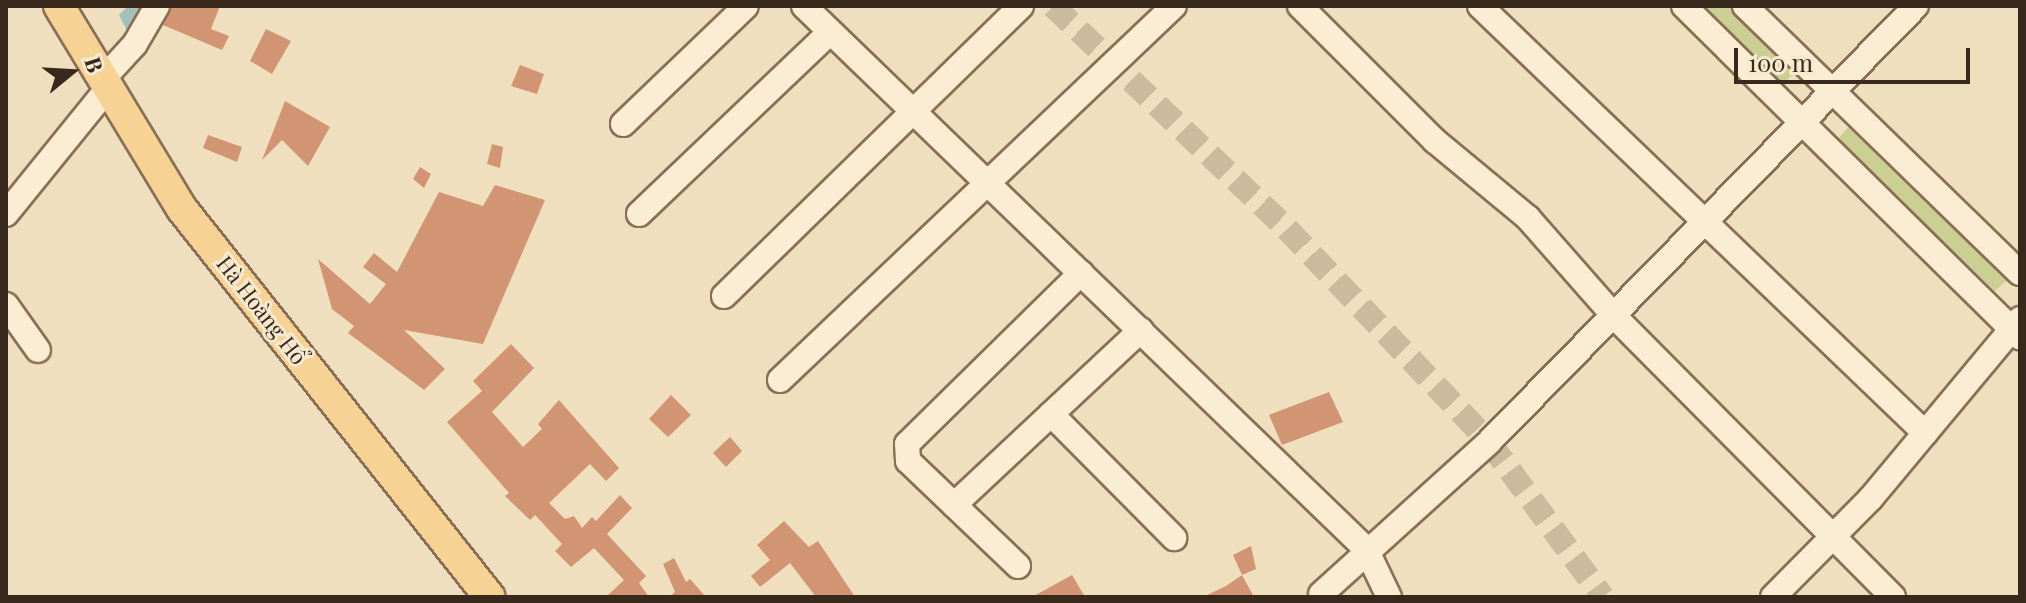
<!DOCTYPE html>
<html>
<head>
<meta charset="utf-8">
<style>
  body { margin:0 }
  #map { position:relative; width:2026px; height:603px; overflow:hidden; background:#f0dfbf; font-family:"Playfair Display",serif }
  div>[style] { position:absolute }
  .green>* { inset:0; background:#cbcf93 }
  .water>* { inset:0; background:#a2c2b7 }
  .building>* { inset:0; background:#d19573 }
  .minor-tunnel>* { height:24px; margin-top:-12px; transform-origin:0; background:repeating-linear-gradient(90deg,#cbba9e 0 24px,transparent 0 36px) }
  .roads { filter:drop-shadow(2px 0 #8a6f56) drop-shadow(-2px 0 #8a6f56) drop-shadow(0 2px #8a6f56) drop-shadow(0 -2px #8a6f56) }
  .minor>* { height:24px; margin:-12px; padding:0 12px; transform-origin:12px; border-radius:12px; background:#fbedd3 }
  .major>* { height:30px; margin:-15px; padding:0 15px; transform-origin:15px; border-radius:15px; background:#f6d294 }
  span { translate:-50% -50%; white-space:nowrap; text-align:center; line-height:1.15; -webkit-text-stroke:6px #f7e9cf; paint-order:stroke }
  .street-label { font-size:22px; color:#39281c }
  .frame { position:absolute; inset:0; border:8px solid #39281c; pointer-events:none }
  .north { position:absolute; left:32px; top:32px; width:80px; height:80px; -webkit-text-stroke:6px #f7e9cf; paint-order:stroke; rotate:72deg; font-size:22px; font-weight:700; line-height:32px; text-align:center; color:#39281c }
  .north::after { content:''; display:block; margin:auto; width:28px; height:36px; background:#39281c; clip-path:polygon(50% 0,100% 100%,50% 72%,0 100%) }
  .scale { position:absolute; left:1734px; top:48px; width:236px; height:36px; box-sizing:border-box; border:4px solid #39281c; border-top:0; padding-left:10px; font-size:24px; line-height:28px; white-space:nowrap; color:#39281c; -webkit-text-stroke:6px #f7e9cf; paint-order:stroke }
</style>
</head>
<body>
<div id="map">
  <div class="green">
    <i style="clip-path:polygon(1695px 6px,1734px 6px,1797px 70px,1779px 89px)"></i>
    <i style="clip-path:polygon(1851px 124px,2014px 274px,1995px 291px,1834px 144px)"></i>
  </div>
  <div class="water">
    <i style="clip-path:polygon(128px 6px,150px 6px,129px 35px,119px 15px)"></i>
  </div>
  <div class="building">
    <i style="clip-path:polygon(172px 6px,220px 6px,211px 29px,229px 36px,222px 50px,163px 25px)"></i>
    <i style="clip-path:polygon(266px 29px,291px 41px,272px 74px,250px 61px)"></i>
    <i style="clip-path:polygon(520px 65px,544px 74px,537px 94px,511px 86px)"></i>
    <i style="clip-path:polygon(285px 101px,330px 127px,308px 166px,282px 140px,262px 160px)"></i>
    <i style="clip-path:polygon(208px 135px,242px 147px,237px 162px,203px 148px)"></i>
    <i style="clip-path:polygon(492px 144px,503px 147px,500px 168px,487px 164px)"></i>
    <i style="clip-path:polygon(420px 167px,431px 174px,424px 188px,413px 179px)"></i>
    <i style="clip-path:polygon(495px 185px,545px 200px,483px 344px,404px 330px,445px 369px,424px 390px,348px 333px,354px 326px,332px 309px,318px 259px,370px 304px,386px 284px,363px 267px,374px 253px,397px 272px,439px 192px,483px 206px)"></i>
    <i style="clip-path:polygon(511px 344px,534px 368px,492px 412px,523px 447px,542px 429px,538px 424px,559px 400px,619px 468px,606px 481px,590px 464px,549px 503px,565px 519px,574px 516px,582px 528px,592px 517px,596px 521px,620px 495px,632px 508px,607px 534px,646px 576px,639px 583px,649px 597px,606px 597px,624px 580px,594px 548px,571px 567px,555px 551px,562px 544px,535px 515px,530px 520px,505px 496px,509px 493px,447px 422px,482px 391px,473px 381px)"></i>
    <i style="clip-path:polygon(1329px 392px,1343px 422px,1282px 445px,1269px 415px)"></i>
    <i style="clip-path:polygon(671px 395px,691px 415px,668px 437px,649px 419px)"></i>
    <i style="clip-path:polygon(730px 437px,742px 451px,726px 467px,713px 453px)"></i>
    <i style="clip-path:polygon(784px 521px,809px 547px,818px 541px,855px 597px,816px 597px,790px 563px,760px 587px,751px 576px,770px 560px,757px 545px)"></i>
    <i style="clip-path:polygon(1251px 546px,1256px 569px,1242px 575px,1233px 555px)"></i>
    <i style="clip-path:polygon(674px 558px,686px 582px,690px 579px,706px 597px,669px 597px,675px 592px,663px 564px)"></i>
    <i style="clip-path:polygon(1072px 575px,1085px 597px,1032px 597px)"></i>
    <i style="clip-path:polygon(1242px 575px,1254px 597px,1203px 597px,1226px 586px)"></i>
  </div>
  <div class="minor-tunnel">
    <i style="left:1053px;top:6px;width:323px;rotate:43.6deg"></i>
    <i style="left:1287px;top:229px;width:294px;rotate:46.5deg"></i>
    <i style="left:1489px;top:442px;width:192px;rotate:53.7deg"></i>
  </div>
  <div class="roads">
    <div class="minor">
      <i style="left:804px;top:6px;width:781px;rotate:44.01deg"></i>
      <i style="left:1366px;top:549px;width:53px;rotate:64.4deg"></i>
      <i style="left:1300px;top:6px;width:191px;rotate:45deg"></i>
      <i style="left:1435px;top:141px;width:121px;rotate:39.6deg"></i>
      <i style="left:1528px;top:218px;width:130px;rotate:48.7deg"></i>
      <i style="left:1614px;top:316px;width:396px;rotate:45.2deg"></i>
      <i style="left:1480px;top:6px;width:617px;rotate:43.82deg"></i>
      <i style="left:1684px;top:6px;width:472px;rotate:44.6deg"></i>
      <i style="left:1745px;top:6px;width:383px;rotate:44.2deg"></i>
      <i style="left:103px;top:79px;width:47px;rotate:-47.6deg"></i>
      <i style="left:135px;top:44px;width:44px;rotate:-59.9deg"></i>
      <i style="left:623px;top:124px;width:170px;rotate:-43.8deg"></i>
      <i style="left:6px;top:214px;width:162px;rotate:-51deg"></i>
      <i style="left:639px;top:214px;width:264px;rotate:-43.6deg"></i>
      <i style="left:724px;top:296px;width:415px;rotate:-44.3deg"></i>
      <i style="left:6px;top:305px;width:55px;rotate:54.6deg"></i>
      <i style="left:780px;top:380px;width:543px;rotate:-43.51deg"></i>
      <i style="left:1051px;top:414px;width:175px;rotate:45.2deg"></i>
      <i style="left:954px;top:505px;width:256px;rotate:-43.1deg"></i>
      <i style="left:1018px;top:566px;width:152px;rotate:-136.3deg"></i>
      <i style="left:908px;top:461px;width:17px;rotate:-93deg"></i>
      <i style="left:907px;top:444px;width:244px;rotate:-44.5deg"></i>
      <i style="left:1321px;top:594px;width:227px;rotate:-42.1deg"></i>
      <i style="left:1489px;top:442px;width:610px;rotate:-45.6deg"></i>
      <i style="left:1773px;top:597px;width:139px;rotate:-45.3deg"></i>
      <i style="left:1871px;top:498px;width:233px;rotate:-50.2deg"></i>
    </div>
    <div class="major">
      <i style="left:59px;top:6px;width:237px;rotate:58.8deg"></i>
      <i style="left:182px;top:209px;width:495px;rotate:51.6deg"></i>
    </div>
  </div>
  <div class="street-label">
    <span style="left:262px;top:310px;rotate:52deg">Hà Hoàng Hổ</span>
  </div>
  <div class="frame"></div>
  <div class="north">B</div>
  <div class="scale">100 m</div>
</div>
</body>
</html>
